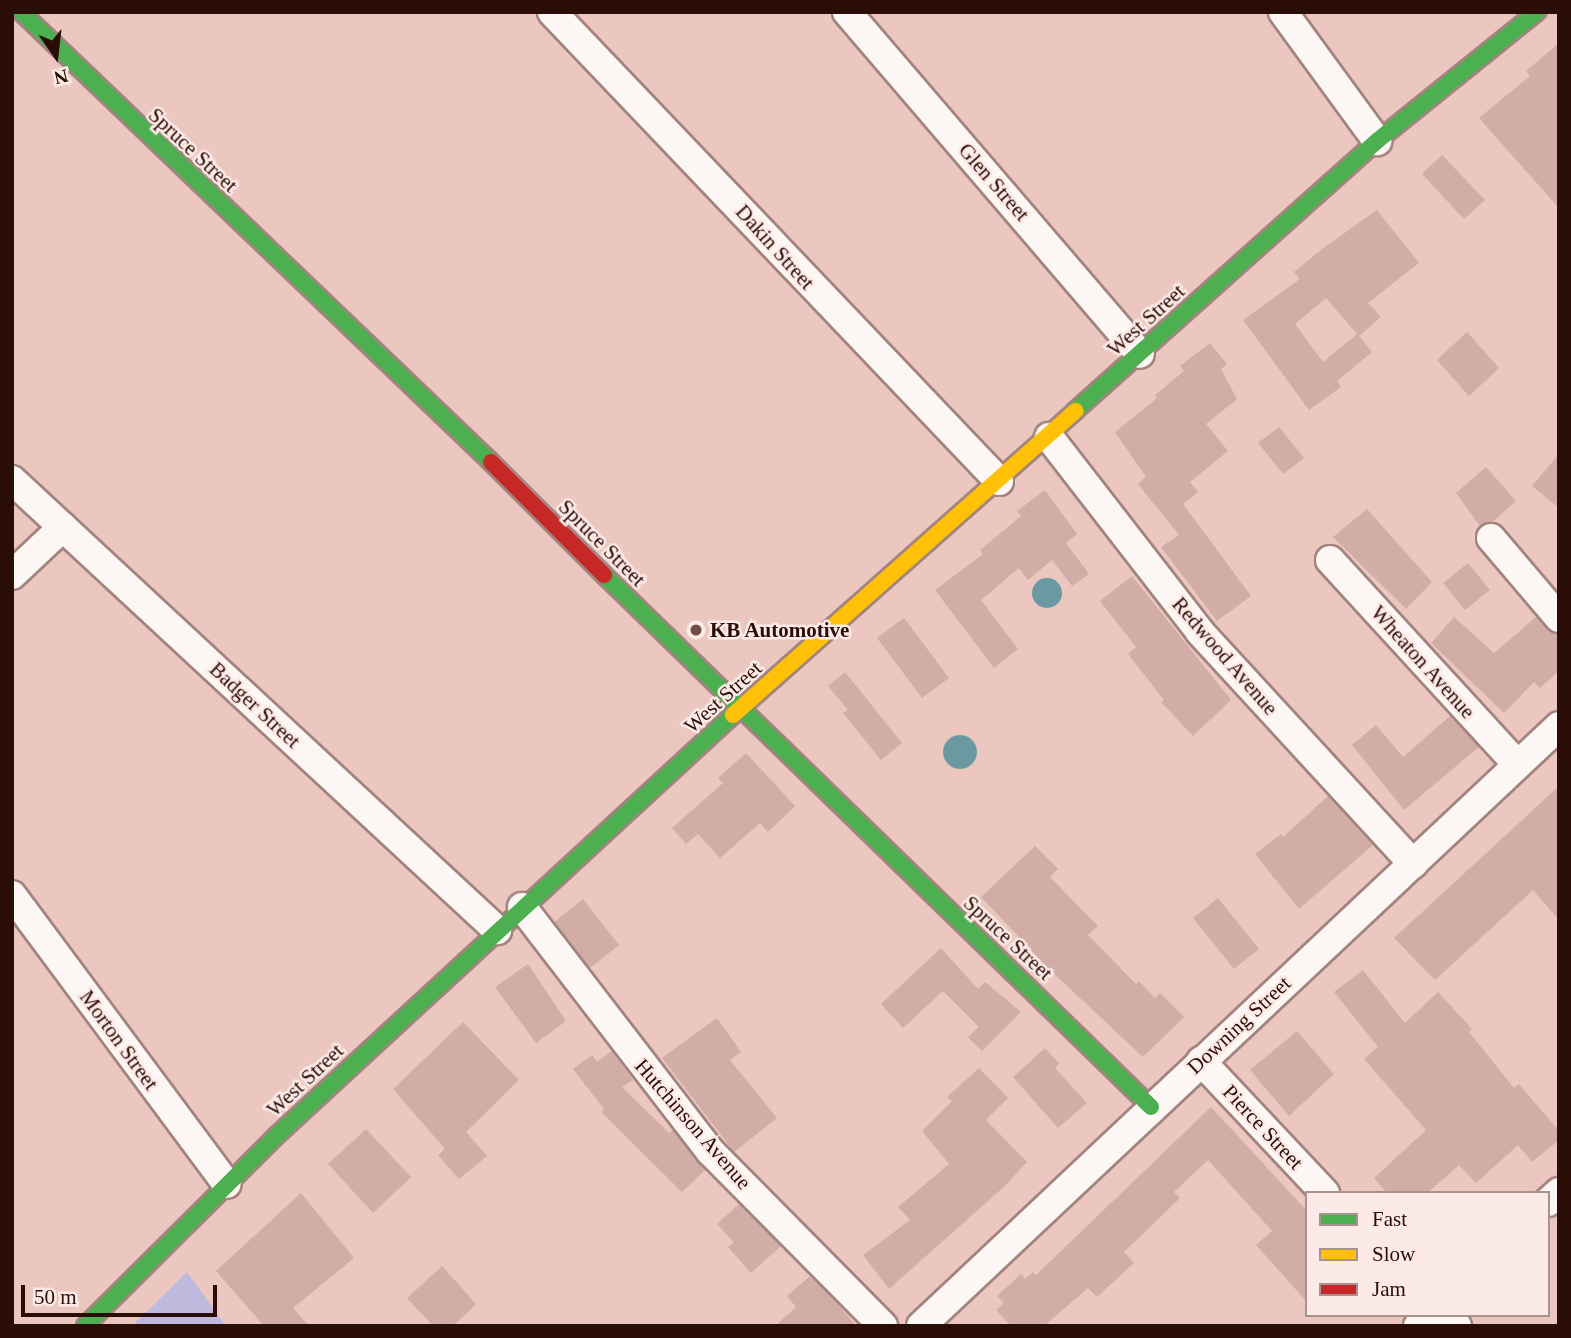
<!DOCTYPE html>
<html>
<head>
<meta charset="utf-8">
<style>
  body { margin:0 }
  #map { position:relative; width:1571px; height:1338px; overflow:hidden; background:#ebc7bf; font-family:"Times New Roman",serif }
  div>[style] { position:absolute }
  .green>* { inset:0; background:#c0b9de }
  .water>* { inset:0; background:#6a99a2 }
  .round { border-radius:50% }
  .building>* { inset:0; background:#d2ada5 }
  .roads { filter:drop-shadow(2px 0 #a2847e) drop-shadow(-2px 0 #a2847e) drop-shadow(0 2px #a2847e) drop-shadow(0 -2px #a2847e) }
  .street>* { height:28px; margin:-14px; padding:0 14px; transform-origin:14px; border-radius:14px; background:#fcf7f5 }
  .fast>* { height:16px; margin:-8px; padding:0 8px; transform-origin:8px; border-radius:8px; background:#4caf50 }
  .slow>* { height:16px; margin:-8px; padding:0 8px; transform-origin:8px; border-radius:8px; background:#ffc107 }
  .jam>* { height:16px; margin:-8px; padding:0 8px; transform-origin:8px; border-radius:8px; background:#c62828 }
  .dots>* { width:19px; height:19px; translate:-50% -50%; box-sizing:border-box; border:4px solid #fceae6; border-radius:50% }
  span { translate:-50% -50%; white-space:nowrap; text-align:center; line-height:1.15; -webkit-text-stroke:5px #fceae6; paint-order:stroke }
  .street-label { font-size:21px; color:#2a0d07 }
  .poi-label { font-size:21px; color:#2a0d07; font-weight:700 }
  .left { translate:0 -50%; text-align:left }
  .frame { position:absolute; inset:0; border:14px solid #2a0d07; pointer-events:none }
  .legend { position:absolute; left:1305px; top:1191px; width:245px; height:126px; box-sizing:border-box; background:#fceae6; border:2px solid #a8928d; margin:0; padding:9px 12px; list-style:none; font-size:21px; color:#2a0d07 }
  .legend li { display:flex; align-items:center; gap:14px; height:35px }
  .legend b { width:35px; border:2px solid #a8928d }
  .north { position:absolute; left:21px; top:21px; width:70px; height:70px; -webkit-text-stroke:5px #fceae6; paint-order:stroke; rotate:166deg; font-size:19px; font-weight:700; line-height:28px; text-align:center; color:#2a0d07 }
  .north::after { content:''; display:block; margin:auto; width:24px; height:32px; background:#2a0d07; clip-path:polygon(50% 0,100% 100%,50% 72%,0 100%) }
  .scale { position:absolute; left:21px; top:1285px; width:196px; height:32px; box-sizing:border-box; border:4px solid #2a0d07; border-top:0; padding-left:9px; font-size:21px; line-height:24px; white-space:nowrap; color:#2a0d07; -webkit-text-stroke:5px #fceae6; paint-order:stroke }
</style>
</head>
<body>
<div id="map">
  <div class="green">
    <i style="clip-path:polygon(187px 1272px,226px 1326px,132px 1326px)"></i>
  </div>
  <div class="water">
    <i class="round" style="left:1032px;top:578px;width:30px;height:30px"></i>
    <i class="round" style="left:943px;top:735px;width:34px;height:34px"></i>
  </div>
  <div class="building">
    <i style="clip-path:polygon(1559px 43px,1559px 208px,1479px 118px,1530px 76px,1526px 71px)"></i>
    <i style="clip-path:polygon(1442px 155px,1485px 200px,1464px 219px,1422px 174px)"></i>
    <i style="clip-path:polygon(evenodd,1377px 210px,1419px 263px,1368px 303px,1381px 317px,1359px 336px,1372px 352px,1337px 381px,1341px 387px,1309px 410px,1243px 320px,1300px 279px,1294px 272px,1322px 249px,1377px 210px,1326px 298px,1357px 334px,1323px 362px,1295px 324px,1326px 298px)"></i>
    <i style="clip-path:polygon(1467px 332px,1499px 368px,1469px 396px,1437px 360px)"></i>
    <i style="clip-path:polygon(1210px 343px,1227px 364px,1221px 369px,1237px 399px,1206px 424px,1228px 451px,1190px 482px,1198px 492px,1183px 504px,1251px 596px,1217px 621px,1161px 547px,1179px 535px,1138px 484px,1146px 477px,1115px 432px,1157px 398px,1155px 395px,1184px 371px,1180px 366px)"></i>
    <i style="clip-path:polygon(1279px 427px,1304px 458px,1283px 474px,1258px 443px)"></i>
    <i style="clip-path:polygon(1559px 454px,1559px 508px,1532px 486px)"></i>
    <i style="clip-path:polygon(1486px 467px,1516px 501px,1492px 522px,1480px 526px,1456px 493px)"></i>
    <i style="clip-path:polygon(1045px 490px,1077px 534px,1066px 543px,1089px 574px,1072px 586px,1052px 560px,1028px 580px,1019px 568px,981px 600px,1018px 649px,994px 668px,935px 590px,983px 554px,980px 550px,1021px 516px,1017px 511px)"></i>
    <i style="clip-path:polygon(1367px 509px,1432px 582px,1406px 609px,1333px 537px)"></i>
    <i style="clip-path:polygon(1468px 563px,1490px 590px,1465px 610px,1443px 583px)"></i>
    <i style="clip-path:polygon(1132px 576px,1231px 700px,1193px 736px,1161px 702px,1164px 700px,1128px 654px,1136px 647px,1100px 601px)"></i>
    <i style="clip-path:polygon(1454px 617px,1494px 653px,1536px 617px,1559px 634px,1559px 671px,1540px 688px,1534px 682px,1504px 713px,1431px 643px)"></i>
    <i style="clip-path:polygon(904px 618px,949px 678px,922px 698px,877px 638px)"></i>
    <i style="clip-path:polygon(845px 672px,902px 743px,881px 760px,843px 713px,848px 710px,828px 686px)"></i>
    <i style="clip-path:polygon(1450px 716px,1479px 747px,1404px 810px,1352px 745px,1376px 725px,1403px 757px)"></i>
    <i style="clip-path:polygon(746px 753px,795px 806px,768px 832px,760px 823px,720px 858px,698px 834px,686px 844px,672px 828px,723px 783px,718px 778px)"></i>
    <i style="clip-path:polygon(1559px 786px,1559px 920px,1533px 890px,1435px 980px,1394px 938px)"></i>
    <i style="clip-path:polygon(1328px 796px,1373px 845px,1299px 909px,1255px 854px,1281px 834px,1283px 837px)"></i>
    <i style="clip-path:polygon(1035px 846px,1058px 869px,1050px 877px,1098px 926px,1088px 935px,1136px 984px,1139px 981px,1155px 998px,1160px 993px,1184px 1017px,1143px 1057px,1051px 971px,981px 897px)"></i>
    <i style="clip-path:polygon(1218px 898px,1259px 949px,1234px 969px,1193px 918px)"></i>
    <i style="clip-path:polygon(583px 899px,619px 945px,590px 968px,554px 922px)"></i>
    <i style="clip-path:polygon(941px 948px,978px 989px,985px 982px,1021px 1012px,982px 1051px,968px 1037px,979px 1027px,943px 991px,903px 1028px,881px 1004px)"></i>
    <i style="clip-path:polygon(528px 964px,566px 1021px,536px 1043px,495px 987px)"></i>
    <i style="clip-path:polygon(1363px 970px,1405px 1023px,1438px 992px,1472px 1029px,1469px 1032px,1514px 1088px,1519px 1084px,1559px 1131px,1559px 1140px,1532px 1162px,1518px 1145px,1476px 1183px,1459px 1165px,1427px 1193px,1387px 1193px,1374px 1178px,1426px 1130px,1364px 1059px,1378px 1047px,1334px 992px)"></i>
    <i style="clip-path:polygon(717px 1018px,741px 1052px,730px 1060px,777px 1118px,734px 1152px,662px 1058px)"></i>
    <i style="clip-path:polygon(463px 1022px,519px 1080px,466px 1132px,487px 1156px,459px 1179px,438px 1155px,445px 1149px,393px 1089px)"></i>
    <i style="clip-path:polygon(1297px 1031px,1334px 1074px,1289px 1116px,1250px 1070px)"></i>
    <i style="clip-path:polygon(1045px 1048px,1059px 1063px,1055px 1068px,1087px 1103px,1058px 1128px,1013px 1077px)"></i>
    <i style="clip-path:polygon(612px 1051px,633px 1080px,622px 1087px,669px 1133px,673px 1130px,705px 1170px,682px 1192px,601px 1112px,604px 1109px,573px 1069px,592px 1055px,597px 1062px)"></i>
    <i style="clip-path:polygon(979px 1068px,1008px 1098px,986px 1120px,1027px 1162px,1006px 1185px,889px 1289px,863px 1255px,910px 1220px,898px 1207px,949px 1164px,922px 1131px,952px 1101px,947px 1097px)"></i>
    <i style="clip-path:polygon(1211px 1107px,1307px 1211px,1307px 1302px,1256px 1245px,1272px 1231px,1208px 1160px,1174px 1192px,1180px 1198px,1124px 1252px,1134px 1263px,1097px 1297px,1088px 1288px,1044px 1326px,1011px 1326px,996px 1310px,1004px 1303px,997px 1296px,1021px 1274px,1025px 1279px,1033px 1272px,1036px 1275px)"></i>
    <i style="clip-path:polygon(366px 1129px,411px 1177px,373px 1213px,328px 1164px)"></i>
    <i style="clip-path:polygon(301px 1193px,354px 1258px,293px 1308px,309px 1326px,264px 1326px,216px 1271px)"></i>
    <i style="clip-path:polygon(739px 1204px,781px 1246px,751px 1273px,728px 1247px,734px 1242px,717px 1224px)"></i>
    <i style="clip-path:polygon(442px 1266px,476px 1304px,453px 1326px,433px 1326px,407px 1298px)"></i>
    <i style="clip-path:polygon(810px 1276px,835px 1301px,856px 1326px,775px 1326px,796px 1307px,787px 1296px)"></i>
  </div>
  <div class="roads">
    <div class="street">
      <i style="left:552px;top:12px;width:648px;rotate:46.38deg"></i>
      <i style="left:847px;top:12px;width:450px;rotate:49.4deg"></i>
      <i style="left:1283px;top:12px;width:160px;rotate:53.9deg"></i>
      <i style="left:1049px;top:437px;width:247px;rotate:52.2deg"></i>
      <i style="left:1200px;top:632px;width:315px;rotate:47.4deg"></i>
      <i style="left:12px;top:480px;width:662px;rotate:42.86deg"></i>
      <i style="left:1491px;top:538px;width:105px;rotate:49.6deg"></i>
      <i style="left:1330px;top:560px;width:277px;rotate:47.5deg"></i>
      <i style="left:12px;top:575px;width:70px;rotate:-43.3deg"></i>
      <i style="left:12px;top:895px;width:360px;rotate:53.4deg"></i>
      <i style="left:522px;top:907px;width:308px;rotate:52.4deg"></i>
      <i style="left:710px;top:1151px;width:246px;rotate:45.3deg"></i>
      <i style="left:1201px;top:1061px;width:181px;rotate:46.8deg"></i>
      <i style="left:1548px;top:1202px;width:15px;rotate:-42deg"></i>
      <i style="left:1447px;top:1315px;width:15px;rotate:48deg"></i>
      <i style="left:921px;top:1326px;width:876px;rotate:-43.24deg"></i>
      <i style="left:1418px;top:1326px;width:16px;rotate:-45deg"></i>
    </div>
    <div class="fast">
      <i style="left:21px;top:12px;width:651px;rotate:43.75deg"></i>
      <i style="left:1075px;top:411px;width:405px;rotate:-41.8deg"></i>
      <i style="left:1377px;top:141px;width:206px;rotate:-38.9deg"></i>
      <i style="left:604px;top:575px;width:763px;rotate:44.2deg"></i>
      <i style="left:85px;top:1326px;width:268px;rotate:-44.8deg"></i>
      <i style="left:275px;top:1137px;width:623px;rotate:-42.66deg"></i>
    </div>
    <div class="slow">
      <i style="left:733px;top:715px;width:458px;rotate:-41.6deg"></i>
    </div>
    <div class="jam">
      <i style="left:491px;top:462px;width:160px;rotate:45deg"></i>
    </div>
  </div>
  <div class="dots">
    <i style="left:696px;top:630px;background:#6e4e47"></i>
  </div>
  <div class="street-label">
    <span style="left:193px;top:150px;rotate:43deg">Spruce Street</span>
    <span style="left:994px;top:182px;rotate:49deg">Glen Street</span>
    <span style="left:775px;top:247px;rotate:48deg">Dakin Street</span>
    <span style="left:1146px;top:320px;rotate:-42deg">West Street</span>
    <span style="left:602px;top:543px;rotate:45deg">Spruce Street</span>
    <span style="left:1225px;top:656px;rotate:49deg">Redwood Avenue</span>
    <span style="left:1423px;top:662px;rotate:48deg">Wheaton Avenue</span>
    <span style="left:723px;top:697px;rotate:-42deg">West Street</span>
    <span style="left:255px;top:705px;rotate:43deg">Badger Street</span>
    <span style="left:1008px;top:938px;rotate:43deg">Spruce Street</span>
    <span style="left:1239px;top:1025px;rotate:-43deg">Downing Street</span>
    <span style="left:119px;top:1040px;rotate:54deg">Morton Street</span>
    <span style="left:305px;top:1080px;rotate:-43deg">West Street</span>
    <span style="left:693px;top:1124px;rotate:49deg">Hutchinson Avenue</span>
    <span style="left:1263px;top:1127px;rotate:47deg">Pierce Street</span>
  </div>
  <div class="poi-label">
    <span class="left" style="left:710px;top:630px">KB Automotive</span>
  </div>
  <div class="frame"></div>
  <ul class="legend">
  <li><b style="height:9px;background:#4caf50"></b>Fast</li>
  <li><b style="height:9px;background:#ffc107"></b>Slow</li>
  <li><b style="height:9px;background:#c62828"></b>Jam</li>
  </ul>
  <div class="north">N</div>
  <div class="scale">50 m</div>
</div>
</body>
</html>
